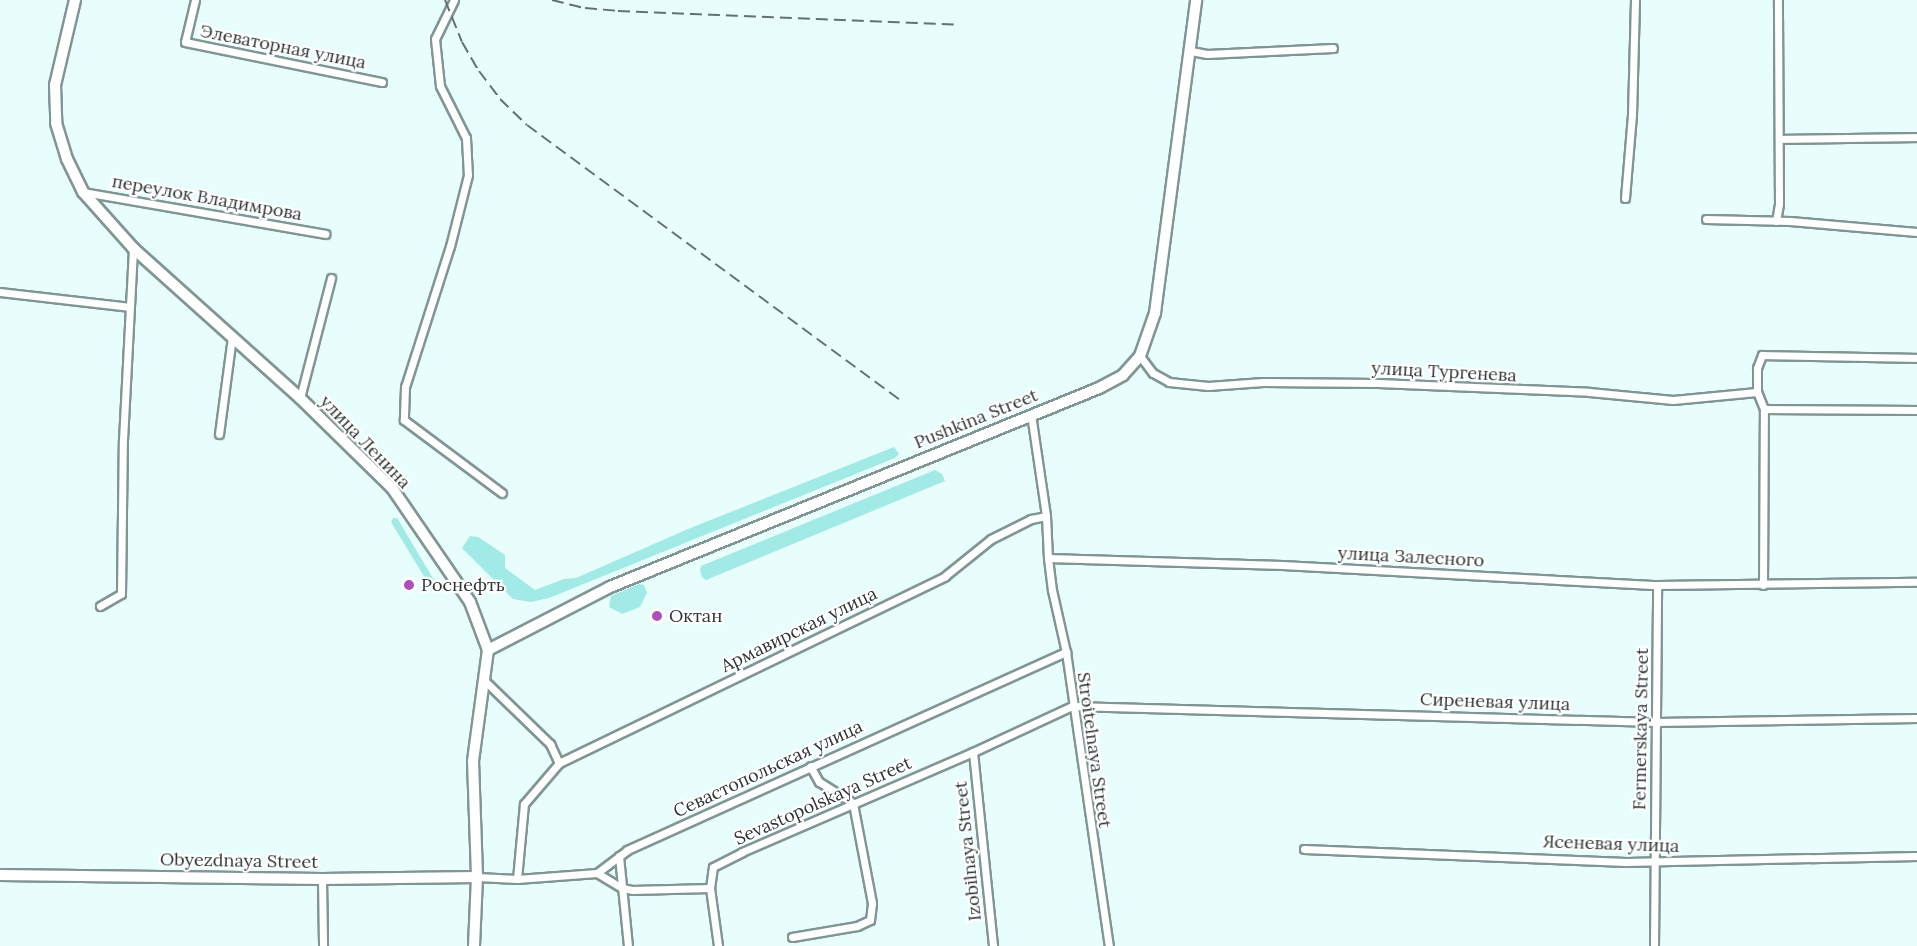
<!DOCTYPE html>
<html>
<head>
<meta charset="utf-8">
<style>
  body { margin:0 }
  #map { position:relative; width:1917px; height:946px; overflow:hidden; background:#e7fefc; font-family:Lora,serif }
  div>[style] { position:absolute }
  .green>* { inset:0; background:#a1eae6 }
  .roads { filter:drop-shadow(2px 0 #819694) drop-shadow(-2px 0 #819694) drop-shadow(0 2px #819694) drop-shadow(0 -2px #819694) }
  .street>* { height:7px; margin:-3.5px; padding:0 3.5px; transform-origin:3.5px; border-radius:3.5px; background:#fff }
  .secondary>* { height:10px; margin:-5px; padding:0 5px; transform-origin:5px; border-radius:5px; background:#fff }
  .rail>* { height:2px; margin-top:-1px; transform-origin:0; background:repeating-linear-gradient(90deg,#63706f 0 12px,transparent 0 18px) }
  .dots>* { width:16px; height:16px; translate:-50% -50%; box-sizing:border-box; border:3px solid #fff; border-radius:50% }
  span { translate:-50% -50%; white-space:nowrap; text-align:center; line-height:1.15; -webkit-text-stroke:4.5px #fff; paint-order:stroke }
  .street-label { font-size:18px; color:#2d3635 }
  .poi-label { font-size:18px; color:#2d3635 }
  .left { translate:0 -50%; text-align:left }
</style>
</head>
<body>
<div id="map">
  <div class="green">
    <i style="clip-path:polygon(894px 447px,899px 454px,895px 458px,549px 598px,531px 602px,513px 599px,462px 548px,470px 536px,478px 537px,505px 555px,505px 568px,535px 590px,564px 579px,576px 578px,688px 529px)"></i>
    <i style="clip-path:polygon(935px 470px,942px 474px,945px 481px,706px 580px,702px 577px,700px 570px,701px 566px)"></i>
    <i style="clip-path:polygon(393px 518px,397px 518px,437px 585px,436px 589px,431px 588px,391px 522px)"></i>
    <i style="clip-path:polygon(639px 584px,644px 585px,647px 593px,640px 607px,622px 614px,609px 607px,611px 596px)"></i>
  </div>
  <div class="roads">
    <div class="street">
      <i style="left:195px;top:0;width:43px;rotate:103.4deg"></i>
      <i style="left:185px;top:42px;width:201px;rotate:11.5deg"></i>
      <i style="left:454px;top:0;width:43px;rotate:116deg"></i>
      <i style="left:435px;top:39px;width:47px;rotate:83.9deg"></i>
      <i style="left:440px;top:86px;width:58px;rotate:63.4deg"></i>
      <i style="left:466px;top:138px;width:37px;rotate:87deg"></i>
      <i style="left:468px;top:175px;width:73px;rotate:104.2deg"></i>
      <i style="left:450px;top:246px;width:148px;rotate:107.7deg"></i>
      <i style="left:405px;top:387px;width:33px;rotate:92deg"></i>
      <i style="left:404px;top:420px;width:122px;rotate:36.7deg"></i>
      <i style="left:1191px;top:51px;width:16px;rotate:11deg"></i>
      <i style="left:1207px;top:54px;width:126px;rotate:-2.7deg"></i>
      <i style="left:1779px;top:139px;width:138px;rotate:-0.8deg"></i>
      <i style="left:83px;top:192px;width:246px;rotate:9.8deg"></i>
      <i style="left:1625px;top:198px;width:83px;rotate:-85.2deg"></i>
      <i style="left:1632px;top:115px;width:115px;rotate:-88.5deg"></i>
      <i style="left:1706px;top:219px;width:84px;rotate:1.4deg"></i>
      <i style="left:1790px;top:221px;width:127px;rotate:5deg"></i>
      <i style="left:1776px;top:221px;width:17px;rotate:-80deg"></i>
      <i style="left:1779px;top:204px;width:204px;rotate:-90.3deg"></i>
      <i style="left:0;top:292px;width:130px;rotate:6.6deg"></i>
      <i style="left:1140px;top:356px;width:21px;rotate:53deg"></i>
      <i style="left:1153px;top:373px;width:18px;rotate:29deg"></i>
      <i style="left:1169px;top:382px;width:39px;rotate:6deg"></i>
      <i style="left:1208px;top:386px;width:55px;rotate:-4.2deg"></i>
      <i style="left:1263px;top:382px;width:115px;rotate:0.5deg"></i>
      <i style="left:1378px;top:383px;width:211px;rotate:2.4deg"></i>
      <i style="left:1589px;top:392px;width:84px;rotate:5.4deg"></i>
      <i style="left:1673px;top:400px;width:84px;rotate:-5.4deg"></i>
      <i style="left:300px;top:398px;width:124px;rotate:-75.5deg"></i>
      <i style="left:1764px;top:409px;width:153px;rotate:0.4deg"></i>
      <i style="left:1031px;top:414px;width:103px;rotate:81.6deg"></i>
      <i style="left:1046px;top:516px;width:42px;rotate:87.3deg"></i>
      <i style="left:1048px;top:558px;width:234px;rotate:1.7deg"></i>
      <i style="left:1282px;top:565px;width:376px;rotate:3.1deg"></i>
      <i style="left:1657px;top:585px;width:260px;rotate:-0.7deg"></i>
      <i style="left:219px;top:434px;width:98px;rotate:-82.4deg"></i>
      <i style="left:1048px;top:558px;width:32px;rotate:83deg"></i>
      <i style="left:1052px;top:590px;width:64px;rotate:77.3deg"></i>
      <i style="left:1066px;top:652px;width:297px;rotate:81.7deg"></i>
      <i style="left:1763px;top:585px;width:176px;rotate:-89.7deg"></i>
      <i style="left:1764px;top:409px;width:18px;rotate:-112deg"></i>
      <i style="left:1757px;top:392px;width:24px;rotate:-90deg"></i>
      <i style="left:1757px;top:368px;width:14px;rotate:-69deg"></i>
      <i style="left:1762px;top:355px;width:155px;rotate:1.1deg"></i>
      <i style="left:100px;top:606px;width:24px;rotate:-30deg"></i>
      <i style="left:121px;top:594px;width:154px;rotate:-89.3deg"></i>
      <i style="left:123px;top:440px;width:192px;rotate:-87deg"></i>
      <i style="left:485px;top:681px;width:91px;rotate:44.1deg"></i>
      <i style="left:550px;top:744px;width:21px;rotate:65deg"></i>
      <i style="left:559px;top:763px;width:429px;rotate:-25.8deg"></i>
      <i style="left:945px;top:576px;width:59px;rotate:-38.8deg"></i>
      <i style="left:991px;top:539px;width:45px;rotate:-26.6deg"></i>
      <i style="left:1031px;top:519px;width:15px;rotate:-11deg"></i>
      <i style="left:973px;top:752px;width:195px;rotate:84.1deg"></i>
      <i style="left:1304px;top:849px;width:322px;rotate:2.3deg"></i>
      <i style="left:1626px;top:862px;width:291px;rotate:-1.2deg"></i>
      <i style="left:619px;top:856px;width:90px;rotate:84.3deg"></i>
      <i style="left:597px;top:873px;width:29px;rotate:31deg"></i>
      <i style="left:622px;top:888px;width:10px;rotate:11deg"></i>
      <i style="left:632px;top:890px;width:78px;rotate:-1.5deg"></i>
      <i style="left:710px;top:888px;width:21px;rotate:-82deg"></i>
      <i style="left:713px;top:867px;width:33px;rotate:-27deg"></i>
      <i style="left:742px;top:852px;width:252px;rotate:-23.4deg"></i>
      <i style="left:973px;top:752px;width:109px;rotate:-24.9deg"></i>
      <i style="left:1072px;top:706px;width:584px;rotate:1.57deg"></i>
      <i style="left:1656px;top:722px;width:261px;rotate:-0.9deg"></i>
      <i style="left:477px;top:877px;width:40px;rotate:2.9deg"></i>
      <i style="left:517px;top:879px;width:80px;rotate:-4.3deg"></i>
      <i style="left:597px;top:873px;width:38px;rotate:-37deg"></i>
      <i style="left:627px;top:850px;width:482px;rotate:-24.3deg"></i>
      <i style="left:322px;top:879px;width:67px;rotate:89.1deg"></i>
      <i style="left:517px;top:879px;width:75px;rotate:-84.7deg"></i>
      <i style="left:524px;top:804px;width:54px;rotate:-49.5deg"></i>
      <i style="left:710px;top:888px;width:59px;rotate:82.1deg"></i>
      <i style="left:792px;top:937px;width:66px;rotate:-9.6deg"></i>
      <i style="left:857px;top:926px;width:14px;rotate:-25deg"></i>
      <i style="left:870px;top:920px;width:17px;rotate:-83deg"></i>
      <i style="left:872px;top:903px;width:102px;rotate:-100.8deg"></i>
      <i style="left:853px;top:803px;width:40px;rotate:-148deg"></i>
      <i style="left:819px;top:782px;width:18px;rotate:-119deg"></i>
      <i style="left:1654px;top:946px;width:361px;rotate:-89.5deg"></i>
    </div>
    <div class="secondary">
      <i style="left:75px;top:0;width:87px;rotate:103.2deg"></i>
      <i style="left:55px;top:85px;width:38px;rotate:88deg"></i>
      <i style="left:56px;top:123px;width:38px;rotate:73deg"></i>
      <i style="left:67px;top:159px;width:37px;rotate:64deg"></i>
      <i style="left:83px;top:192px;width:75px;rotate:48.2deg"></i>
      <i style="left:133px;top:248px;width:224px;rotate:41.9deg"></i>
      <i style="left:300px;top:398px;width:129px;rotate:44.4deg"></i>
      <i style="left:392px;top:488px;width:138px;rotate:55.6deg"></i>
      <i style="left:470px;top:602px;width:51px;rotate:69.4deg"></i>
      <i style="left:488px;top:650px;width:112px;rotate:97.7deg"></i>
      <i style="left:473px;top:761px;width:116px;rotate:88deg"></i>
      <i style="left:477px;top:877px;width:69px;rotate:92.5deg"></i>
      <i style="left:488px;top:650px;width:137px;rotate:-27.3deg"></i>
      <i style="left:610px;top:587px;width:528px;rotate:-22.14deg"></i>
      <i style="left:1099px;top:388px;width:27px;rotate:-28deg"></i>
      <i style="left:1123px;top:375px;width:25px;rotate:-48deg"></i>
      <i style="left:1140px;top:356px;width:46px;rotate:-70.8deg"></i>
      <i style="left:1155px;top:313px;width:316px;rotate:-82.5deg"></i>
      <i style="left:0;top:875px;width:322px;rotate:0.7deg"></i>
      <i style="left:322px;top:879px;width:155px;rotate:-0.7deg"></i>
    </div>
  </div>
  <div class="rail">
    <i style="left:445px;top:0;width:45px;rotate:68deg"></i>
    <i style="left:462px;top:42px;width:34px;rotate:60deg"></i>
    <i style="left:479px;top:71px;width:35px;rotate:53deg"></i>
    <i style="left:500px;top:99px;width:37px;rotate:44deg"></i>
    <i style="left:527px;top:125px;width:466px;rotate:36.4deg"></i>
    <i style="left:552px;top:0;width:34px;rotate:14deg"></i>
    <i style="left:585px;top:8px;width:33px;rotate:5deg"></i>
    <i style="left:618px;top:11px;width:342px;rotate:2.3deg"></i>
  </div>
  <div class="dots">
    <i style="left:409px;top:585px;background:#ac51bc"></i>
    <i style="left:657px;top:616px;background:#ac51bc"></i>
  </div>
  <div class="street-label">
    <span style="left:283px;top:47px;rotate:11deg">Элеваторная улица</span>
    <span style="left:207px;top:198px;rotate:10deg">переулок Владимрова</span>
    <span style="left:1444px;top:372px;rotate:3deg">улица Тургенева</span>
    <span style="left:976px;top:419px;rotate:-22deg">Pushkina Street</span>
    <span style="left:365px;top:442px;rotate:46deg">улица Ленина</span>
    <span style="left:1411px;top:557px;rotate:3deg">улица Залесного</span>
    <span style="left:799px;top:630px;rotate:-26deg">Армавирская улица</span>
    <span style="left:1495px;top:702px;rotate:2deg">Сиреневая улица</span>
    <span style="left:1641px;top:729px;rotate:-89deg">Fermerskaya Street</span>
    <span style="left:1094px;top:750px;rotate:82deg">Stroitelnaya Street</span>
    <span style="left:768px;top:769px;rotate:-25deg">Севастопольская улица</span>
    <span style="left:823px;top:801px;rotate:-24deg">Sevastopolskaya Street</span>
    <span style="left:1611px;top:844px;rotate:2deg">Ясеневая улица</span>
    <span style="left:968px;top:851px;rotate:-96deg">Izobilnaya Street</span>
    <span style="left:239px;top:861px;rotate:1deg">Obyezdnaya Street</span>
  </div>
  <div class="poi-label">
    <span class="left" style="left:421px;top:585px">Роснефть</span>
    <span class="left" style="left:669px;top:616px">Октан</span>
  </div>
</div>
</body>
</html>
